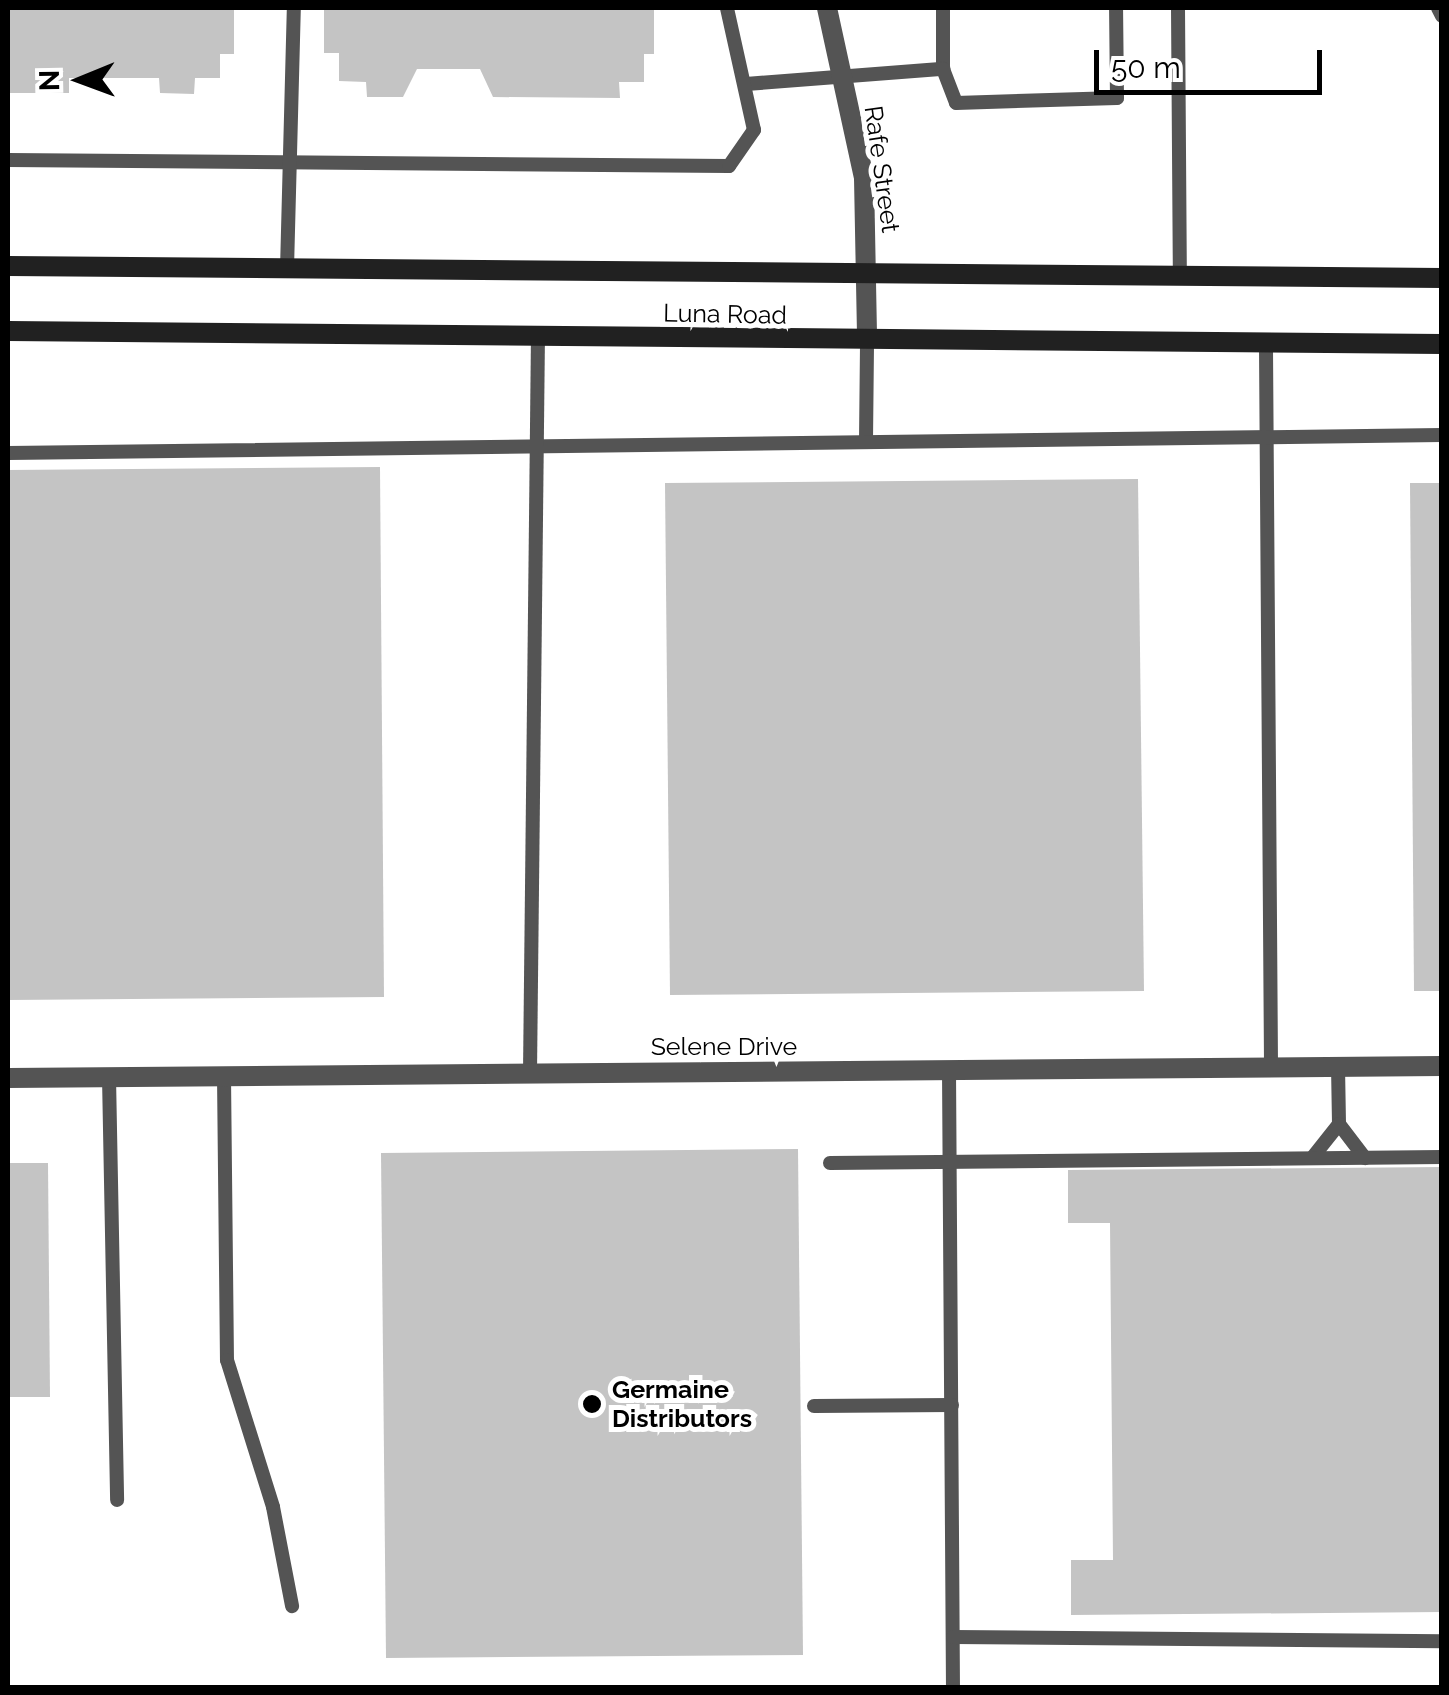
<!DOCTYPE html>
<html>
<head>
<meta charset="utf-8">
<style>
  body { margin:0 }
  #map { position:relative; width:1449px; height:1695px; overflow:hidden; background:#fff; font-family:Raleway,sans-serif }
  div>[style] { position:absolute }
  .building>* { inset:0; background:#c4c4c4 }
  .service>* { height:14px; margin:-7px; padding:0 7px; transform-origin:7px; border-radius:7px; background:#545454 }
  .minor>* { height:20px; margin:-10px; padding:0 10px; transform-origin:10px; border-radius:10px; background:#545454 }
  .secondary>* { height:20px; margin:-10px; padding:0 10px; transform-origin:10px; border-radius:10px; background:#212121 }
  .dots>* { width:28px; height:28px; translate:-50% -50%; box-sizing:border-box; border:5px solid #fff; border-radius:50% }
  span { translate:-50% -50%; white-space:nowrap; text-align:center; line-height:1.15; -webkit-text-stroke:10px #fff; paint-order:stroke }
  .street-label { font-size:25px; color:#000 }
  .poi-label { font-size:25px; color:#000; font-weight:700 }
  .left { translate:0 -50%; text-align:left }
  .frame { position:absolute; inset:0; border:10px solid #000; pointer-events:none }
  .north { position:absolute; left:30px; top:30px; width:100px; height:100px; -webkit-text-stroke:8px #fff; paint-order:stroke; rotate:269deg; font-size:28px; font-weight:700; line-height:40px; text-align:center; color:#000 }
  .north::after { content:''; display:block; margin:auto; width:35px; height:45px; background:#000; clip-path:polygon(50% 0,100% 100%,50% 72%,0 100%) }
  .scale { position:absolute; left:1094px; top:50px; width:228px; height:45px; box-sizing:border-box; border:5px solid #000; border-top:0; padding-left:12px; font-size:30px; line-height:35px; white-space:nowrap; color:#000; -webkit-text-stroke:8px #fff; paint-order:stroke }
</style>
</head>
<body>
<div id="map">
  <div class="building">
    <i style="clip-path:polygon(8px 8px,234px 8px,234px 54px,220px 54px,220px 78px,195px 78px,194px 94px,160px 93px,159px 78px,69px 78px,69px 93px,8px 93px)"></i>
    <i style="clip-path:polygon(324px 8px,654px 8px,654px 54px,644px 54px,644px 82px,619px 82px,620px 98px,493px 97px,480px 69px,417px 69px,403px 97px,367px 97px,366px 82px,339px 81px,339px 53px,324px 53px)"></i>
    <i style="clip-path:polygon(380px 467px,384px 997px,8px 1000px,8px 470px)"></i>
    <i style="clip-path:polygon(1138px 479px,1144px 991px,670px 995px,665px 483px)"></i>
    <i style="clip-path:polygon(1410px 483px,1442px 483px,1442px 991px,1414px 991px)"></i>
    <i style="clip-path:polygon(798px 1149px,803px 1655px,386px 1658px,381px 1153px)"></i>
    <i style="clip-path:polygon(8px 1163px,48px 1163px,50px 1397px,8px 1397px)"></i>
    <i style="clip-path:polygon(1442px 1167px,1442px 1612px,1071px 1615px,1071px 1560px,1113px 1560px,1110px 1223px,1068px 1223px,1068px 1170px)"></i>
  </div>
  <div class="service">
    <i style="left:1178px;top:8px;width:269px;rotate:89.6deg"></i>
    <i style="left:1438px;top:8px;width:9px;rotate:63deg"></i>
    <i style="left:943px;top:69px;width:61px;rotate:-90deg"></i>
    <i style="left:746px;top:84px;width:198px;rotate:-4.4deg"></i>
    <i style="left:943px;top:69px;width:36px;rotate:69deg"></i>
    <i style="left:956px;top:103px;width:161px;rotate:-1.8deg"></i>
    <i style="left:1117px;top:98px;width:90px;rotate:-90.6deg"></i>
    <i style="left:8px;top:160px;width:721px;rotate:0.48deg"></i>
    <i style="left:729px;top:166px;width:44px;rotate:-55.2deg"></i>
    <i style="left:754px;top:130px;width:125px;rotate:-102.5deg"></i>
    <i style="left:287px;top:269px;width:261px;rotate:-88.5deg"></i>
    <i style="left:1266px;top:348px;width:719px;rotate:89.6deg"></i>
    <i style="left:866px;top:441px;width:101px;rotate:-89.4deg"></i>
    <i style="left:8px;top:453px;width:1434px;rotate:-0.72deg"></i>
    <i style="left:1338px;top:1066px;width:58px;rotate:89deg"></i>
    <i style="left:1339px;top:1124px;width:43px;rotate:52.6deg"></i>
    <i style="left:949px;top:1070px;width:618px;rotate:89.63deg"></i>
    <i style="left:530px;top:1073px;width:736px;rotate:-89.38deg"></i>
    <i style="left:224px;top:1076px;width:284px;rotate:89.4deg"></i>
    <i style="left:227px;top:1360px;width:154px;rotate:72.6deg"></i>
    <i style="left:273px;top:1507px;width:101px;rotate:79.1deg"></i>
    <i style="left:109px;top:1077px;width:423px;rotate:88.9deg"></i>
    <i style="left:1312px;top:1158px;width:43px;rotate:-51.5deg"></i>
    <i style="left:830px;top:1163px;width:612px;rotate:-0.56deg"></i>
    <i style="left:814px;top:1406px;width:138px;rotate:-0.4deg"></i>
    <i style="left:953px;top:1637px;width:489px;rotate:0.5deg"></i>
  </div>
  <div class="minor">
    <i style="left:827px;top:8px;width:174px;rotate:77.7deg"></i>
    <i style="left:864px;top:178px;width:162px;rotate:88.9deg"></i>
    <i style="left:8px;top:1078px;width:1434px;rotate:-0.48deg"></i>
  </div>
  <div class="secondary">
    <i style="left:8px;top:266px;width:1434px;rotate:0.48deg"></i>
    <i style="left:8px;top:331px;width:1434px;rotate:0.52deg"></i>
  </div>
  <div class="dots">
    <i style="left:592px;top:1404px;background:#000"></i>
  </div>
  <div class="street-label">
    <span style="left:882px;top:169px;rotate:82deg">Rafe Street</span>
    <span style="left:725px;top:314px;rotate:1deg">Luna Road</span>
    <span style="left:724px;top:1046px">Selene Drive</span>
  </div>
  <div class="poi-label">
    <span class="left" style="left:612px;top:1404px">Germaine<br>Distributors</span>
  </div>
  <div class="frame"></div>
  <div class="north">N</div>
  <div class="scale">50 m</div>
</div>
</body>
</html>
